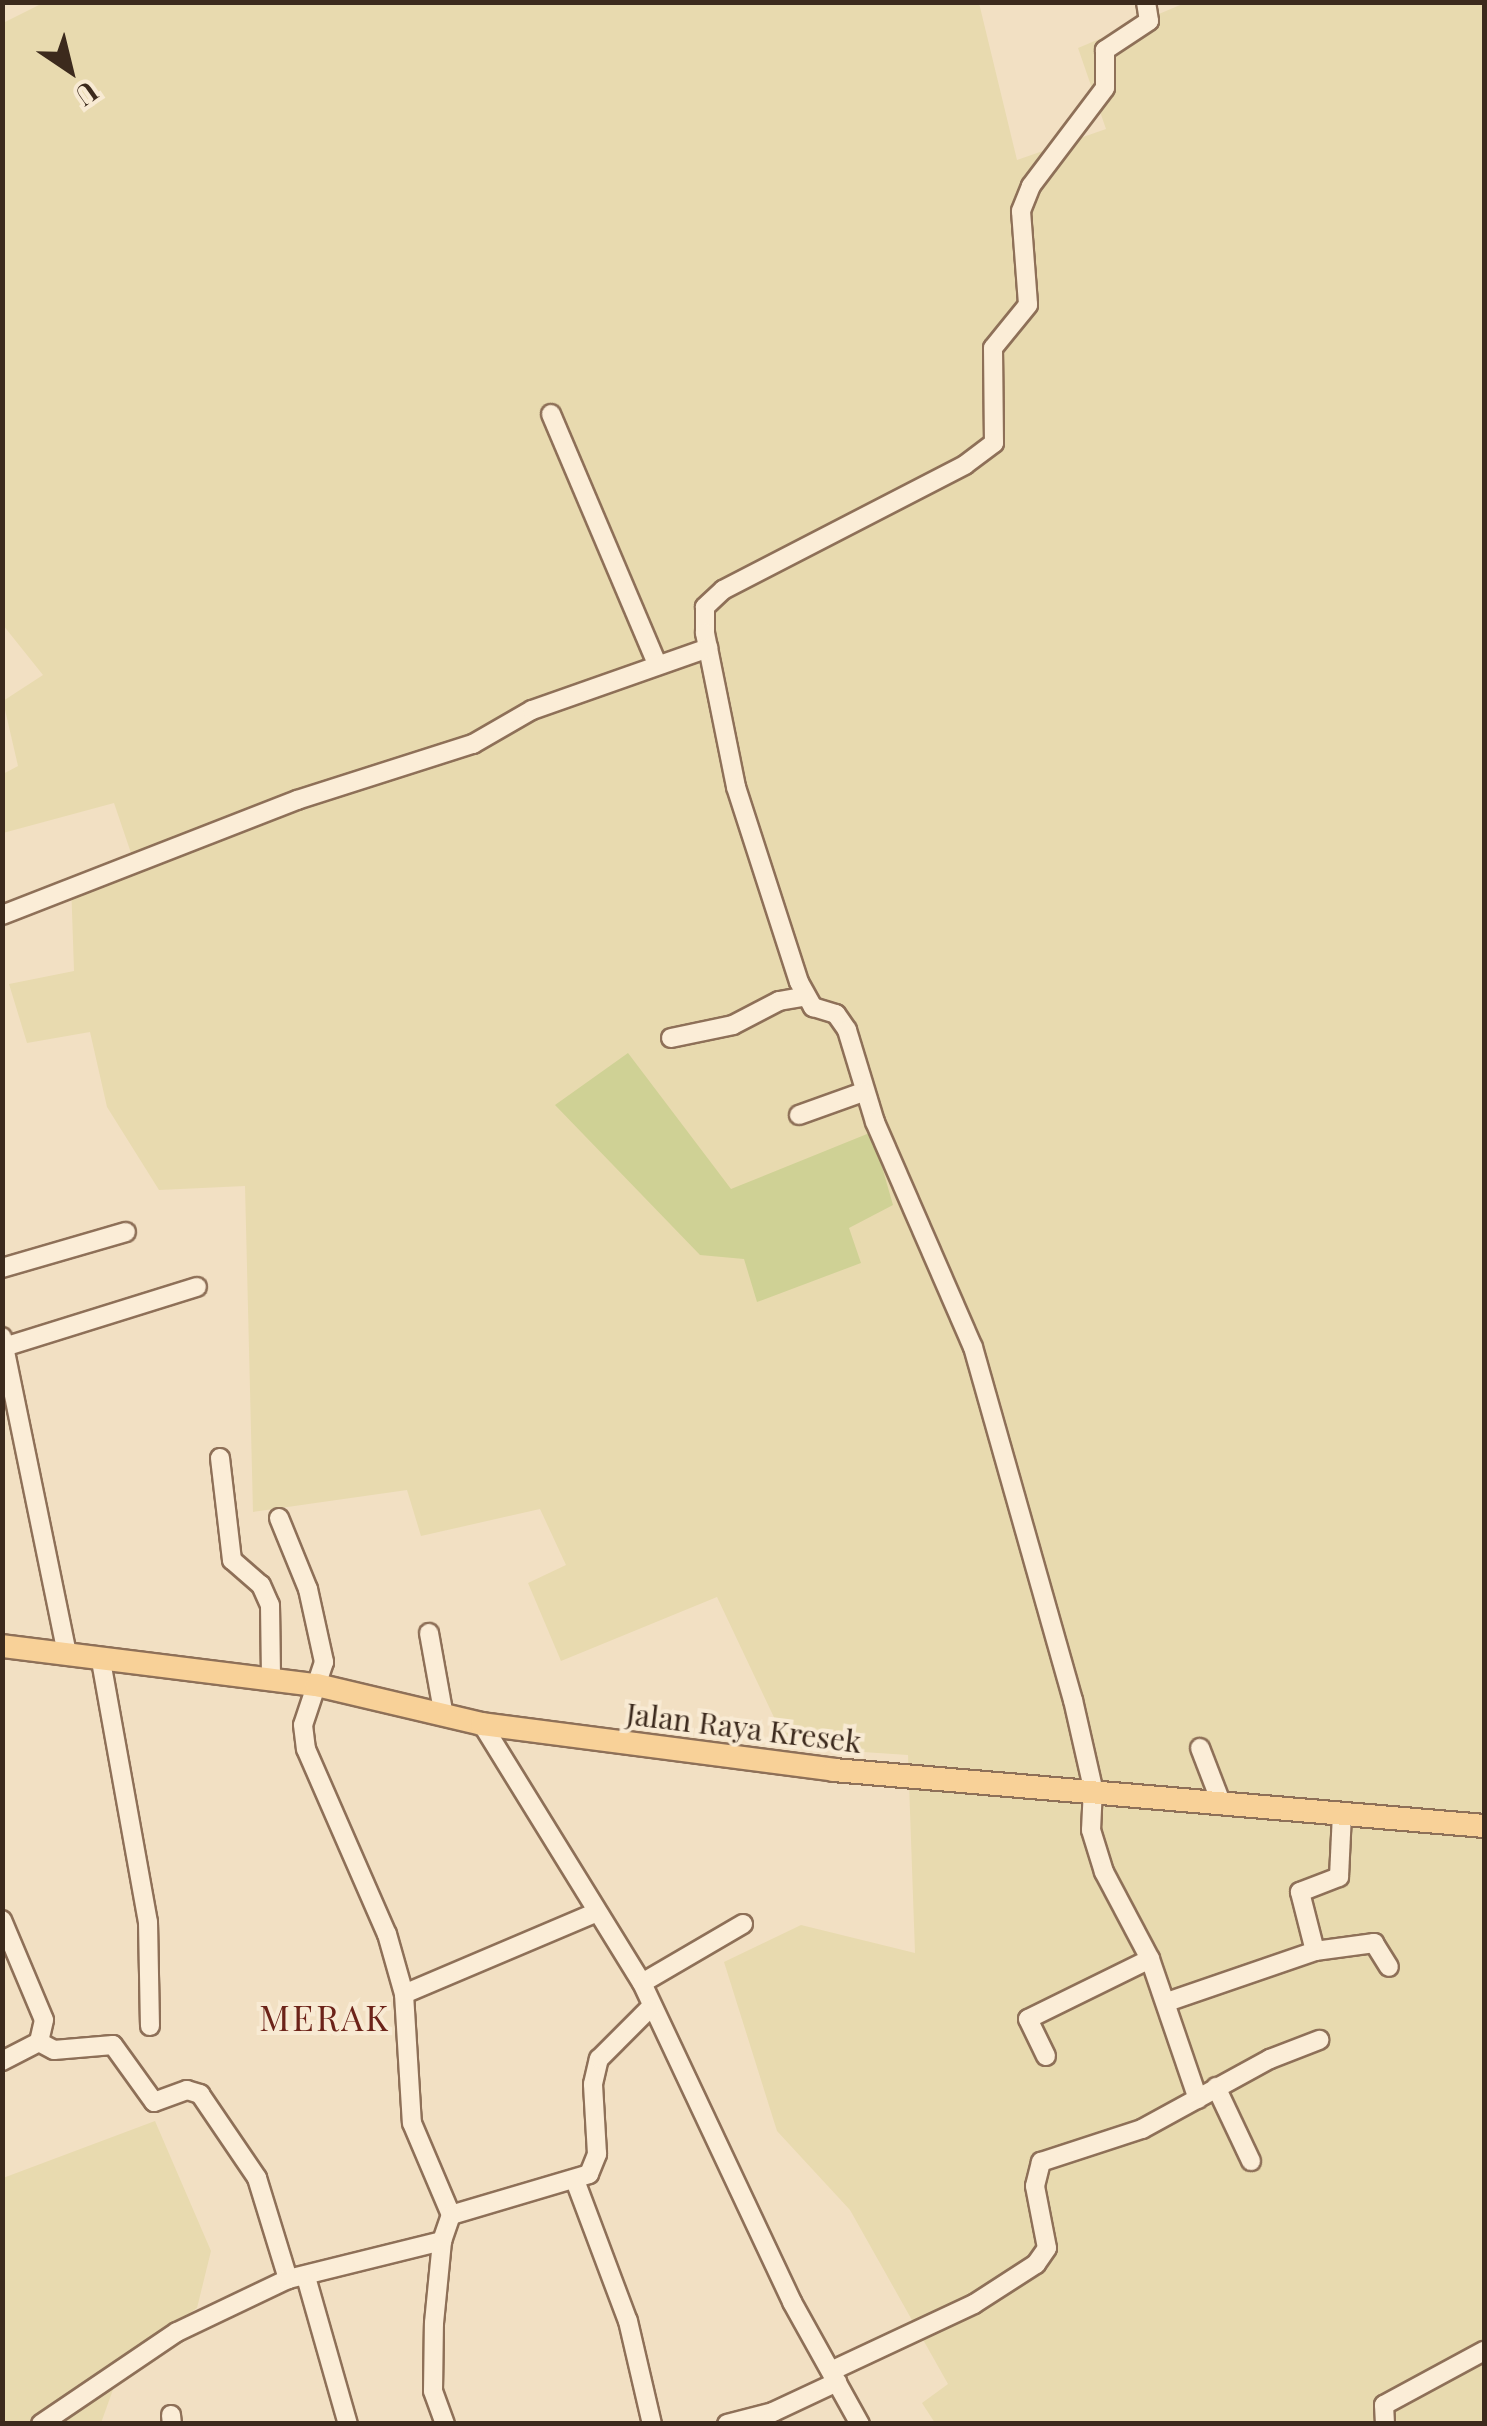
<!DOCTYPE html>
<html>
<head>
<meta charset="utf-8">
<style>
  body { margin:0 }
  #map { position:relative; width:1487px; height:2426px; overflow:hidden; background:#f2e0c3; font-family:"Playfair Display",serif }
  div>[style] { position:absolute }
  .farmland>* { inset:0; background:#e8daaf }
  .green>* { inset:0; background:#cfd195 }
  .roads { filter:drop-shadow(2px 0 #8e7058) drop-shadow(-2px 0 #8e7058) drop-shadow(0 2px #8e7058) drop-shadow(0 -2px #8e7058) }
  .minor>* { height:18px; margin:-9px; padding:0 9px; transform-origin:9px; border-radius:9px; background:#fbedd7 }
  .major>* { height:22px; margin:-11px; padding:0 11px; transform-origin:11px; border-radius:11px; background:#f8d198 }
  span { translate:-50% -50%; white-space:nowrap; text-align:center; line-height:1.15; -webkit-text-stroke:8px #f8ead3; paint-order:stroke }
  .street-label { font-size:30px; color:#3c2a1d }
  .quarter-label { font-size:35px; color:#6c2319; letter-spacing:2.5px }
  .frame { position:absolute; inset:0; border:5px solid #3c2a1d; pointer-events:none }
  .north { position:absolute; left:20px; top:20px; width:100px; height:100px; -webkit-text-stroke:8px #f8ead3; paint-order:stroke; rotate:145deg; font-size:28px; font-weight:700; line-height:40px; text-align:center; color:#3c2a1d }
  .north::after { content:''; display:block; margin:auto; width:35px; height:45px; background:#3c2a1d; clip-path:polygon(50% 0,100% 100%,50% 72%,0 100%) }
</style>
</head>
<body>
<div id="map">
  <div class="farmland">
    <i style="clip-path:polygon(45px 2px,979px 3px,1017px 160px,1106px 129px,1078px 48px,1185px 3px,1484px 3px,1484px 2423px,935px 2423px,922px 2403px,948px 2384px,850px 2210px,777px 2131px,724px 1962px,801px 1925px,915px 1953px,908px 1755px,788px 1747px,717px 1597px,561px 1661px,528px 1583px,566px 1565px,540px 1509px,421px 1536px,407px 1490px,253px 1512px,245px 1186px,159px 1190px,107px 1107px,90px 1032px,27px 1043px,9px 984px,74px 971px,71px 882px,132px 856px,114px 803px,3px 833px,3px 774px,18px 766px,3px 701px,43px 675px,3px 625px,3px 23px)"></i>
    <i style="clip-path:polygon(155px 2121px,211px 2251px,197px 2308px,124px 2359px,101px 2423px,3px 2424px,3px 2178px)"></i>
  </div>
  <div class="green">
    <i style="clip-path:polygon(628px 1053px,731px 1189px,872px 1132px,893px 1205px,849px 1228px,861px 1263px,757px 1302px,744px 1259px,700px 1255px,555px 1105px)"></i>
  </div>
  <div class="roads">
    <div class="minor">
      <i style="left:1146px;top:2px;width:19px;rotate:81deg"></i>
      <i style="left:1149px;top:21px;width:53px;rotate:146.6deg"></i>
      <i style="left:1105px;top:50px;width:38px;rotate:90deg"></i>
      <i style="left:1105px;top:88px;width:123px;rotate:127.1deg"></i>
      <i style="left:1031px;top:186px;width:27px;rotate:112deg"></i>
      <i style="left:1021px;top:211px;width:94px;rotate:85.7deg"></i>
      <i style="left:1028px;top:305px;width:55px;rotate:129.1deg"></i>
      <i style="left:993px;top:348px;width:95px;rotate:89.4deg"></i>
      <i style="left:994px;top:443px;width:36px;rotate:143deg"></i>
      <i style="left:965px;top:465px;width:272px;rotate:152.7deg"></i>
      <i style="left:723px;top:590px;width:25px;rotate:137deg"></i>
      <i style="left:705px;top:607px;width:26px;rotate:90deg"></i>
      <i style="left:705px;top:633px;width:157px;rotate:78.6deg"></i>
      <i style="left:736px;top:787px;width:205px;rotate:72.1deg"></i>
      <i style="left:799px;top:982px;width:29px;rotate:61deg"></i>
      <i style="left:813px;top:1007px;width:24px;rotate:17deg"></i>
      <i style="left:836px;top:1014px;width:19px;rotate:55deg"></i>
      <i style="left:847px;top:1030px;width:96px;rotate:73.1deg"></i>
      <i style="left:875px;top:1122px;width:245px;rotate:66.5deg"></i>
      <i style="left:973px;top:1347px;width:367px;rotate:74.2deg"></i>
      <i style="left:1073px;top:1700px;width:90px;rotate:77.2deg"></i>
      <i style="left:1093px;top:1788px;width:42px;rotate:92.7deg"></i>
      <i style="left:1091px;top:1830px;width:44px;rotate:72.8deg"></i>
      <i style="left:1104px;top:1872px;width:98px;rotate:62.1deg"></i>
      <i style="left:1150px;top:1959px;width:148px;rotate:71.1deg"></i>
      <i style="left:551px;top:414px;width:272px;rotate:67deg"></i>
      <i style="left:2px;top:915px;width:317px;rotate:-21.3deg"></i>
      <i style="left:297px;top:800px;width:185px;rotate:-17.7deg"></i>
      <i style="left:473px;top:744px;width:68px;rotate:-30deg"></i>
      <i style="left:532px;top:710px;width:187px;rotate:-19.4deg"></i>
      <i style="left:671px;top:1038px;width:63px;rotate:-11.8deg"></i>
      <i style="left:733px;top:1025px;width:52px;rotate:-27.6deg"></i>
      <i style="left:779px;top:1001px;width:27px;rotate:-10deg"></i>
      <i style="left:799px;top:1115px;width:68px;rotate:-19.8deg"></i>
      <i style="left:2px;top:1268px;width:129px;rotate:-16.2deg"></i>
      <i style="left:2px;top:1337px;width:324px;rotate:78.4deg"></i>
      <i style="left:4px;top:1347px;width:202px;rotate:-17.3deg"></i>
      <i style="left:220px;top:1458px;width:103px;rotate:83.3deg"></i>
      <i style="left:232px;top:1560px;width:38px;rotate:41deg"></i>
      <i style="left:261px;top:1585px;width:22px;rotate:66deg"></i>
      <i style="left:270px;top:1605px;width:75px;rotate:89.2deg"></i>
      <i style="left:279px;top:1518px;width:77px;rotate:67.8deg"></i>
      <i style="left:308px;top:1589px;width:75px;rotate:77.6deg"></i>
      <i style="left:324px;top:1662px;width:66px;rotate:108.4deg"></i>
      <i style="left:303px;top:1725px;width:24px;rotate:83deg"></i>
      <i style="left:306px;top:1749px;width:202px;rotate:66.4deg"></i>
      <i style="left:387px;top:1934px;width:62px;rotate:74.2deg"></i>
      <i style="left:404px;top:1994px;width:129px;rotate:86.5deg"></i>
      <i style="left:412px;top:2123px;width:100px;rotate:67deg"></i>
      <i style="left:429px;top:1633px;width:84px;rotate:79.8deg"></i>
      <i style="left:101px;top:1661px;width:265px;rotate:79.8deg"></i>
      <i style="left:148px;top:1922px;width:104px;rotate:88.9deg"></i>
      <i style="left:482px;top:1724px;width:304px;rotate:58.3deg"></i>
      <i style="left:642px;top:1983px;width:353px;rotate:64.8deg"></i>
      <i style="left:792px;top:2302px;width:140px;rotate:60.9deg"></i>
      <i style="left:1200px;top:1748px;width:61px;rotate:68.9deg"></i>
      <i style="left:2px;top:1920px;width:108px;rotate:67.2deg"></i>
      <i style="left:44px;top:2020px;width:23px;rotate:103deg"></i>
      <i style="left:39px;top:2042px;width:42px;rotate:152.8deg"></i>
      <i style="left:1315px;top:1951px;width:60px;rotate:-7.7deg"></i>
      <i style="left:1374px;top:1943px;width:28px;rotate:58deg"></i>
      <i style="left:642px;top:1983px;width:117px;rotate:-30.3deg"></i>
      <i style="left:404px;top:1994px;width:207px;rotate:-23deg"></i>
      <i style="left:1167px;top:2002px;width:157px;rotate:-19deg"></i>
      <i style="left:1315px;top:1951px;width:61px;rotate:-104.3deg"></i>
      <i style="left:1300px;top:1892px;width:42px;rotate:-21deg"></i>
      <i style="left:1339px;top:1877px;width:63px;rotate:-87.3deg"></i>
      <i style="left:39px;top:2042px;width:17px;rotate:28deg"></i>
      <i style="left:54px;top:2050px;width:59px;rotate:-4.8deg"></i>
      <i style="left:113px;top:2045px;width:70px;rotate:54.3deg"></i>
      <i style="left:154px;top:2102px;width:35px;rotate:-20deg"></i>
      <i style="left:187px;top:2090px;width:14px;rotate:17deg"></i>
      <i style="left:200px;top:2094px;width:102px;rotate:55.8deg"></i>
      <i style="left:257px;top:2178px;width:106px;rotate:72.9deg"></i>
      <i style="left:1046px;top:2056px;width:41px;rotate:-115.9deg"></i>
      <i style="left:1028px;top:2019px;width:136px;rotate:-26.2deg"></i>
      <i style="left:1216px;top:2087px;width:82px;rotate:64.7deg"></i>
      <i style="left:576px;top:2183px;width:147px;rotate:69.4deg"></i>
      <i style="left:628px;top:2321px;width:106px;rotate:76.9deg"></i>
      <i style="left:306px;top:2277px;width:153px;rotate:74.1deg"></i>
      <i style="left:831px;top:2371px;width:158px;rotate:-25.1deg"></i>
      <i style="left:974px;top:2304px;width:74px;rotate:-32.8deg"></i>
      <i style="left:1036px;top:2264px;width:19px;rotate:-55deg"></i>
      <i style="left:1047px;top:2248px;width:63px;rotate:-101deg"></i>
      <i style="left:1035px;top:2186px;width:25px;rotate:-76deg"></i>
      <i style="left:1041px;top:2162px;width:106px;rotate:-18.1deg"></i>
      <i style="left:1142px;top:2129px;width:146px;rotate:-28.7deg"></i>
      <i style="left:1270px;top:2059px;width:53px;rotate:-21.2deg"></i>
      <i style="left:171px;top:2415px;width:9px;rotate:84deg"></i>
      <i style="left:41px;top:2424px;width:164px;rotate:-34.1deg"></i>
      <i style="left:177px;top:2332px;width:123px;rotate:-25.5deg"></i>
      <i style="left:288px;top:2279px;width:159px;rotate:-13.9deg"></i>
      <i style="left:445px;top:2424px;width:35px;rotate:-110deg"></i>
      <i style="left:433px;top:2391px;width:68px;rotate:-89.2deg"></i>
      <i style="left:434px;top:2323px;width:82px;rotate:-84.4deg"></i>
      <i style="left:442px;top:2241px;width:28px;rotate:-71deg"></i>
      <i style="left:451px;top:2215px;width:144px;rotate:-16.5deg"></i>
      <i style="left:589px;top:2174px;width:22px;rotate:-68deg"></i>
      <i style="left:597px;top:2154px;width:70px;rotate:-93.3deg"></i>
      <i style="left:593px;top:2084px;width:26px;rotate:-77deg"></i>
      <i style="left:599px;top:2059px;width:71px;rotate:-45deg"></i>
      <i style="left:727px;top:2424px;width:48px;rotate:-14.6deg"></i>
      <i style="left:773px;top:2412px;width:71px;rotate:-25.1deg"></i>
      <i style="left:1385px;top:2424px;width:19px;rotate:-93deg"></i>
      <i style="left:1384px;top:2405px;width:114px;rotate:-28.4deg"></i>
    </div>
    <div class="major">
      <i style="left:2px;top:1646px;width:317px;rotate:7.1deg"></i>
      <i style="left:317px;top:1685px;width:170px;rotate:13.3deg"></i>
      <i style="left:482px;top:1724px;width:355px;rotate:7.4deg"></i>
      <i style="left:834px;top:1770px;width:652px;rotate:4.92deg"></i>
    </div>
  </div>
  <div class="street-label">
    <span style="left:744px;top:1727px;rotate:7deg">Jalan Raya Kresek</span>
  </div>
  <div class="quarter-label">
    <span style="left:325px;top:2017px">MERAK</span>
  </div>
  <div class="frame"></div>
  <div class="north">U</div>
</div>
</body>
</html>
